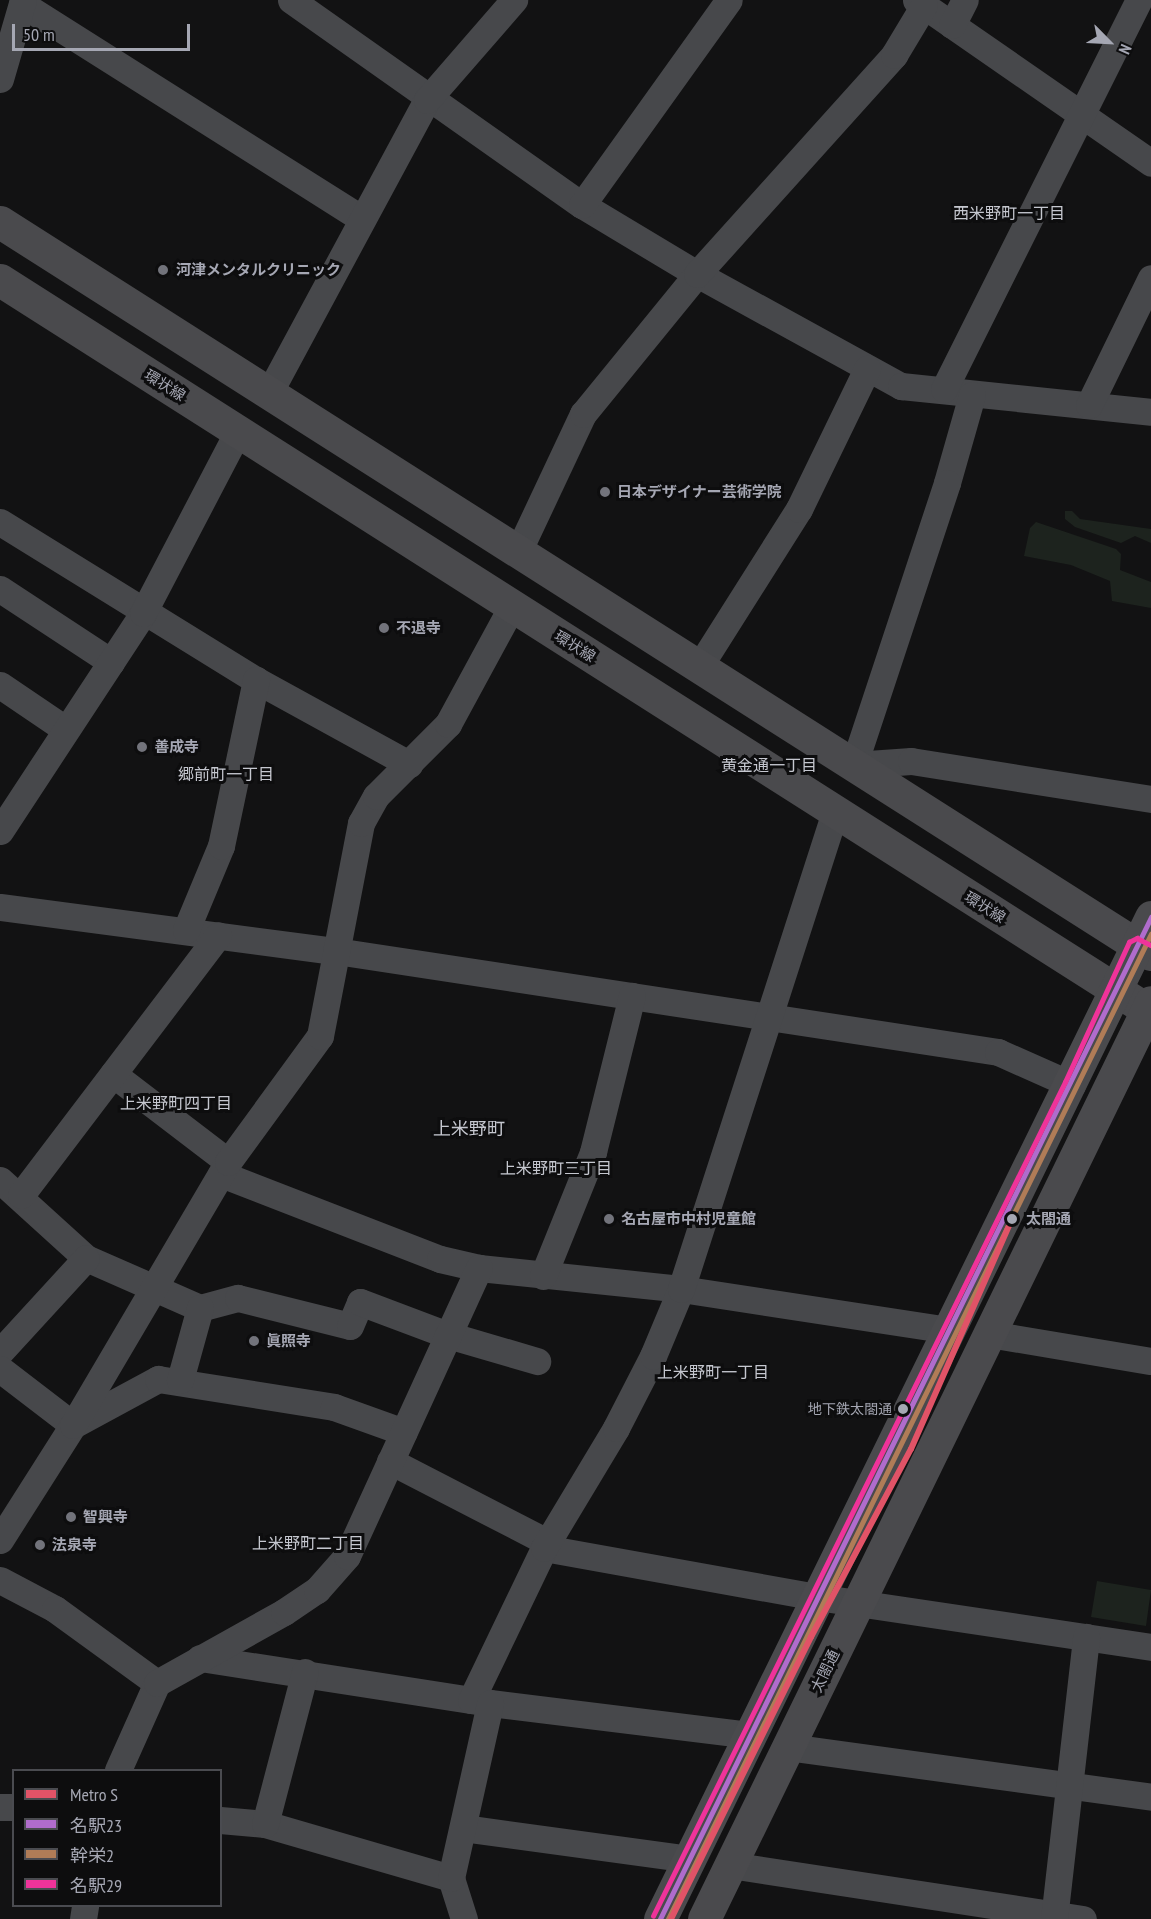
<!DOCTYPE html>
<html>
<head>
<meta charset="utf-8">
<style>
  body { margin:0 }
  #map { position:relative; width:1151px; height:1919px; overflow:hidden; background:#121213; font-family:"PT Sans Narrow","Noto Sans JP",sans-serif }
  div>[style] { position:absolute }
  .green>* { inset:0; background:#1d231e }
  .street>* { height:27px; margin:-13.5px; padding:0 13.5px; transform-origin:13.5px; border-radius:13.5px; background:#47484b }
  .primary>* { height:33px; margin:-16.5px; padding:0 16.5px; transform-origin:16.5px; border-radius:16.5px; background:#4a4a4d }
  .bus-1>* { height:4.5px; margin:-2.25px; padding:0 2.25px; transform-origin:2.25px; border-radius:2.25px; background:#b06ccc }
  .bus-2>* { height:4.5px; margin:-2.25px; padding:0 2.25px; transform-origin:2.25px; border-radius:2.25px; background:#b07c57 }
  .bus-3>* { height:4.5px; margin:-2.25px; padding:0 2.25px; transform-origin:2.25px; border-radius:2.25px; background:#ef339a }
  .metro-1>* { height:6px; margin:-3px; padding:0 3px; transform-origin:3px; border-radius:3px; background:#e15367 }
  .dots>* { width:16px; height:16px; translate:-50% -50%; box-sizing:border-box; border:3px solid #0d0d0e; border-radius:50% }
  span { translate:-50% -50%; white-space:nowrap; text-align:center; line-height:1.15; -webkit-text-stroke:6px #0d0d0e; paint-order:stroke }
  .bus-label { font-size:14px; color:#a5a7b3 }
  .right { translate:-100% -50%; text-align:right }
  .poi-label { font-size:15px; color:#a5a7b3; font-weight:700 }
  .left { translate:0 -50%; text-align:left }
  .street-label { font-size:15px; color:#a5a7b3 }
  .stop-label { font-size:15px; color:#a5a7b3; font-weight:700 }
  .neighbourhood-label { font-size:16px; color:#c5c7cf }
  .quarter-label { font-size:18px; color:#c5c7cf }
  .legend { position:absolute; left:12px; top:1769px; width:210px; height:138px; box-sizing:border-box; background:#0d0d0e; border:2px solid #4a4b50; margin:0; padding:8px 10px; list-style:none; font-size:18px; color:#a5a7b3 }
  .legend li { display:flex; align-items:center; gap:12px; height:30px }
  .legend b { width:30px; border:2px solid #4a4b50 }
  .north { position:absolute; left:1079px; top:12px; width:60px; height:60px; -webkit-text-stroke:4px #0d0d0e; paint-order:stroke; rotate:114deg; font-size:16px; font-weight:700; line-height:24px; text-align:center; color:#a5a7b3 }
  .north::after { content:''; display:block; margin:auto; width:21px; height:27px; background:#a5a7b3; clip-path:polygon(50% 0,100% 100%,50% 72%,0 100%) }
  .scale { position:absolute; left:12px; top:24px; width:178px; height:27px; box-sizing:border-box; border:3px solid #a5a7b3; border-top:0; padding-left:8px; font-size:18px; line-height:21px; white-space:nowrap; color:#a5a7b3; -webkit-text-stroke:4px #0d0d0e; paint-order:stroke }
</style>
</head>
<body>
<div id="map">
  <div class="green">
    <i style="clip-path:polygon(1065px 511px,1072px 511px,1080px 519px,1151px 529px,1151px 543px,1135px 536px,1121px 543px,1075px 527px,1065px 519px)"></i>
    <i style="clip-path:polygon(1036px 522px,1116px 549px,1121px 554px,1120px 570px,1151px 582px,1151px 608px,1112px 601px,1110px 581px,1071px 565px,1024px 556px,1030px 528px)"></i>
    <i style="clip-path:polygon(1097px 1581px,1151px 1590px,1146px 1626px,1091px 1617px)"></i>
  </div>
  <div class="street">
    <i style="left:291px;top:0;width:356px;rotate:35.2deg"></i>
    <i style="left:582px;top:205px;width:134px;rotate:31deg"></i>
    <i style="left:697px;top:274px;width:233px;rotate:28.8deg"></i>
    <i style="left:901px;top:386px;width:251px;rotate:5.9deg"></i>
    <i style="left:916px;top:0;width:286px;rotate:34.7deg"></i>
    <i style="left:22px;top:4px;width:401px;rotate:32.3deg"></i>
    <i style="left:952px;top:25px;width:28px;rotate:-63deg"></i>
    <i style="left:0;top:79px;width:82px;rotate:-73.8deg"></i>
    <i style="left:582px;top:205px;width:252px;rotate:-54.4deg"></i>
    <i style="left:944px;top:389px;width:435px;rotate:-63.4deg"></i>
    <i style="left:269px;top:393px;width:333px;rotate:-61.7deg"></i>
    <i style="left:427px;top:100px;width:133px;rotate:-49deg"></i>
    <i style="left:972px;top:395px;width:91px;rotate:105.9deg"></i>
    <i style="left:947px;top:483px;width:297px;rotate:108.3deg"></i>
    <i style="left:854px;top:765px;width:57px;rotate:-4deg"></i>
    <i style="left:911px;top:761px;width:243px;rotate:9deg"></i>
    <i style="left:1089px;top:405px;width:141px;rotate:-64deg"></i>
    <i style="left:0;top:522px;width:301px;rotate:31.7deg"></i>
    <i style="left:256px;top:680px;width:175px;rotate:28.8deg"></i>
    <i style="left:518px;top:552px;width:153px;rotate:-64.8deg"></i>
    <i style="left:583px;top:414px;width:181px;rotate:-50.8deg"></i>
    <i style="left:697px;top:274px;width:295px;rotate:-48deg"></i>
    <i style="left:894px;top:55px;width:58px;rotate:-59deg"></i>
    <i style="left:0;top:589px;width:133px;rotate:33.3deg"></i>
    <i style="left:699px;top:667px;width:187px;rotate:-57.7deg"></i>
    <i style="left:799px;top:509px;width:156px;rotate:-64.1deg"></i>
    <i style="left:0;top:685px;width:78px;rotate:34.1deg"></i>
    <i style="left:0;top:831px;width:261px;rotate:-56.7deg"></i>
    <i style="left:143px;top:613px;width:205px;rotate:-62.4deg"></i>
    <i style="left:0;top:907px;width:339px;rotate:7.5deg"></i>
    <i style="left:336px;top:951px;width:670px;rotate:8.67deg"></i>
    <i style="left:998px;top:1052px;width:81px;rotate:24deg"></i>
    <i style="left:186px;top:930px;width:91px;rotate:-67.4deg"></i>
    <i style="left:221px;top:846px;width:170px;rotate:-78.1deg"></i>
    <i style="left:113px;top:1074px;width:145px;rotate:37.4deg"></i>
    <i style="left:221px;top:1174px;width:235px;rotate:21.2deg"></i>
    <i style="left:440px;top:1259px;width:40px;rotate:13deg"></i>
    <i style="left:479px;top:1268px;width:203px;rotate:5.9deg"></i>
    <i style="left:681px;top:1289px;width:271px;rotate:8.7deg"></i>
    <i style="left:0;top:1180px;width:116px;rotate:42.2deg"></i>
    <i style="left:86px;top:1258px;width:124px;rotate:23.7deg"></i>
    <i style="left:200px;top:1308px;width:39px;rotate:-15deg"></i>
    <i style="left:238px;top:1298px;width:115px;rotate:14deg"></i>
    <i style="left:350px;top:1326px;width:26px;rotate:-67deg"></i>
    <i style="left:360px;top:1302px;width:94px;rotate:20.6deg"></i>
    <i style="left:448px;top:1335px;width:93px;rotate:16.3deg"></i>
    <i style="left:21px;top:1195px;width:326px;rotate:-52.8deg"></i>
    <i style="left:543px;top:1276px;width:134px;rotate:-68deg"></i>
    <i style="left:593px;top:1152px;width:161px;rotate:-76deg"></i>
    <i style="left:989px;top:1334px;width:164px;rotate:9.5deg"></i>
    <i style="left:0;top:1352px;width:127px;rotate:-47.5deg"></i>
    <i style="left:0;top:1369px;width:92px;rotate:37.5deg"></i>
    <i style="left:73px;top:1425px;width:97px;rotate:-28.4deg"></i>
    <i style="left:158px;top:1379px;width:178px;rotate:9deg"></i>
    <i style="left:334px;top:1407px;width:74px;rotate:19.7deg"></i>
    <i style="left:180px;top:1380px;width:75px;rotate:-74.5deg"></i>
    <i style="left:390px;top:1461px;width:177px;rotate:27.3deg"></i>
    <i style="left:0;top:1540px;width:136px;rotate:-57.6deg"></i>
    <i style="left:73px;top:1425px;width:305px;rotate:-59.5deg"></i>
    <i style="left:228px;top:1162px;width:156px;rotate:-53.9deg"></i>
    <i style="left:320px;top:1036px;width:217px;rotate:-79.1deg"></i>
    <i style="left:361px;top:823px;width:31px;rotate:-61deg"></i>
    <i style="left:376px;top:796px;width:102px;rotate:-45deg"></i>
    <i style="left:448px;top:724px;width:134px;rotate:-61.5deg"></i>
    <i style="left:544px;top:1548px;width:277px;rotate:10.2deg"></i>
    <i style="left:817px;top:1597px;width:338px;rotate:8.5deg"></i>
    <i style="left:0;top:1580px;width:62px;rotate:27.8deg"></i>
    <i style="left:55px;top:1609px;width:126px;rotate:36deg"></i>
    <i style="left:200px;top:1658px;width:293px;rotate:8.8deg"></i>
    <i style="left:490px;top:1703px;width:261px;rotate:7deg"></i>
    <i style="left:471px;top:1700px;width:169px;rotate:-64.3deg"></i>
    <i style="left:544px;top:1548px;width:140px;rotate:-59deg"></i>
    <i style="left:616px;top:1428px;width:81px;rotate:-62.8deg"></i>
    <i style="left:653px;top:1356px;width:73px;rotate:-67.3deg"></i>
    <i style="left:681px;top:1289px;width:501px;rotate:-72.11deg"></i>
    <i style="left:788px;top:1747px;width:366px;rotate:7.8deg"></i>
    <i style="left:118px;top:1770px;width:95px;rotate:-65.9deg"></i>
    <i style="left:157px;top:1683px;width:145px;rotate:-29.2deg"></i>
    <i style="left:284px;top:1612px;width:40px;rotate:-34deg"></i>
    <i style="left:317px;top:1590px;width:45px;rotate:-48.6deg"></i>
    <i style="left:347px;top:1556px;width:317px;rotate:-65.4deg"></i>
    <i style="left:0;top:1807px;width:14px"></i>
    <i style="left:220px;top:1820px;width:45px;rotate:5.1deg"></i>
    <i style="left:265px;top:1824px;width:194px;rotate:16.2deg"></i>
    <i style="left:265px;top:1824px;width:157px;rotate:-75.3deg"></i>
    <i style="left:463px;top:1828px;width:228px;rotate:7.8deg"></i>
    <i style="left:730px;top:1865px;width:357px;rotate:8.7deg"></i>
    <i style="left:83px;top:1919px;width:13px;rotate:-81deg"></i>
    <i style="left:464px;top:1919px;width:43px;rotate:-107.6deg"></i>
    <i style="left:451px;top:1878px;width:179px;rotate:-77.4deg"></i>
    <i style="left:1054px;top:1919px;width:284px;rotate:-83.5deg"></i>
  </div>
  <div class="primary">
    <i style="left:0;top:222px;width:1364px;rotate:32.46deg"></i>
    <i style="left:0;top:280px;width:1364px;rotate:32.46deg"></i>
    <i style="left:660px;top:1919px;width:1116px;rotate:-63.89deg"></i>
    <i style="left:704px;top:1919px;width:1020px;rotate:-64.01deg"></i>
  </div>
  <div class="bus-1">
    <i style="left:660px;top:1919px;width:1116px;rotate:-63.89deg"></i>
  </div>
  <div class="bus-2">
    <i style="left:668px;top:1919px;width:1097px;rotate:-63.88deg"></i>
  </div>
  <div class="bus-3">
    <i style="left:653px;top:1916px;width:930px;rotate:-63.71deg"></i>
    <i style="left:1065px;top:1082px;width:154px;rotate:-65.4deg"></i>
    <i style="left:1129px;top:942px;width:9px;rotate:-27deg"></i>
    <i style="left:1137px;top:938px;width:16px;rotate:27deg"></i>
  </div>
  <div class="metro-1">
    <i style="left:671px;top:1919px;width:315px;rotate:-63.6deg"></i>
    <i style="left:811px;top:1637px;width:213px;rotate:-62deg"></i>
    <i style="left:911px;top:1449px;width:253px;rotate:-66.3deg"></i>
  </div>
  <div class="dots">
    <i style="left:163px;top:270px;background:#72737b"></i>
    <i style="left:605px;top:492px;background:#72737b"></i>
    <i style="left:384px;top:628px;background:#72737b"></i>
    <i style="left:142px;top:747px;background:#72737b"></i>
    <i style="left:609px;top:1219px;background:#72737b"></i>
    <i style="left:1012px;top:1219px;background:#a5a7b3"></i>
    <i style="left:254px;top:1341px;background:#72737b"></i>
    <i style="left:903px;top:1409px;background:#a5a7b3"></i>
    <i style="left:71px;top:1517px;background:#72737b"></i>
    <i style="left:40px;top:1545px;background:#72737b"></i>
  </div>
  <div class="bus-label">
    <span class="right" style="left:892px;top:1409px">地下鉄太閤通</span>
  </div>
  <div class="poi-label">
    <span class="left" style="left:176px;top:270px">河津メンタルクリニック</span>
    <span class="left" style="left:617px;top:492px">日本デザイナー芸術学院</span>
    <span class="left" style="left:396px;top:628px">不退寺</span>
    <span class="left" style="left:154px;top:747px">善成寺</span>
    <span class="left" style="left:621px;top:1219px">名古屋市中村児童館</span>
    <span class="left" style="left:266px;top:1341px">眞照寺</span>
    <span class="left" style="left:83px;top:1517px">智興寺</span>
    <span class="left" style="left:52px;top:1545px">法泉寺</span>
  </div>
  <div class="street-label">
    <span style="left:165px;top:385px;rotate:32deg">環状線</span>
    <span style="left:575px;top:646px;rotate:32deg">環状線</span>
    <span style="left:985px;top:907px;rotate:32deg">環状線</span>
    <span style="left:825px;top:1671px;rotate:-64deg">太閤通</span>
  </div>
  <div class="stop-label">
    <span class="left" style="left:1026px;top:1219px">太閤通</span>
  </div>
  <div class="neighbourhood-label">
    <span style="left:1009px;top:213px">西米野町一丁目</span>
    <span style="left:769px;top:765px">黄金通一丁目</span>
    <span style="left:226px;top:774px">郷前町一丁目</span>
    <span style="left:176px;top:1103px">上米野町四丁目</span>
    <span style="left:556px;top:1168px">上米野町三丁目</span>
    <span style="left:713px;top:1372px">上米野町一丁目</span>
    <span style="left:308px;top:1543px">上米野町二丁目</span>
  </div>
  <div class="quarter-label">
    <span style="left:469px;top:1129px">上米野町</span>
  </div>
  <ul class="legend">
  <li><b style="height:8px;background:#e15367"></b>Metro S</li>
  <li><b style="height:8px;background:#b06ccc"></b>名駅23</li>
  <li><b style="height:8px;background:#b07c57"></b>幹栄2</li>
  <li><b style="height:8px;background:#ef339a"></b>名駅29</li>
  </ul>
  <div class="north">N</div>
  <div class="scale">50 m</div>
</div>
</body>
</html>
